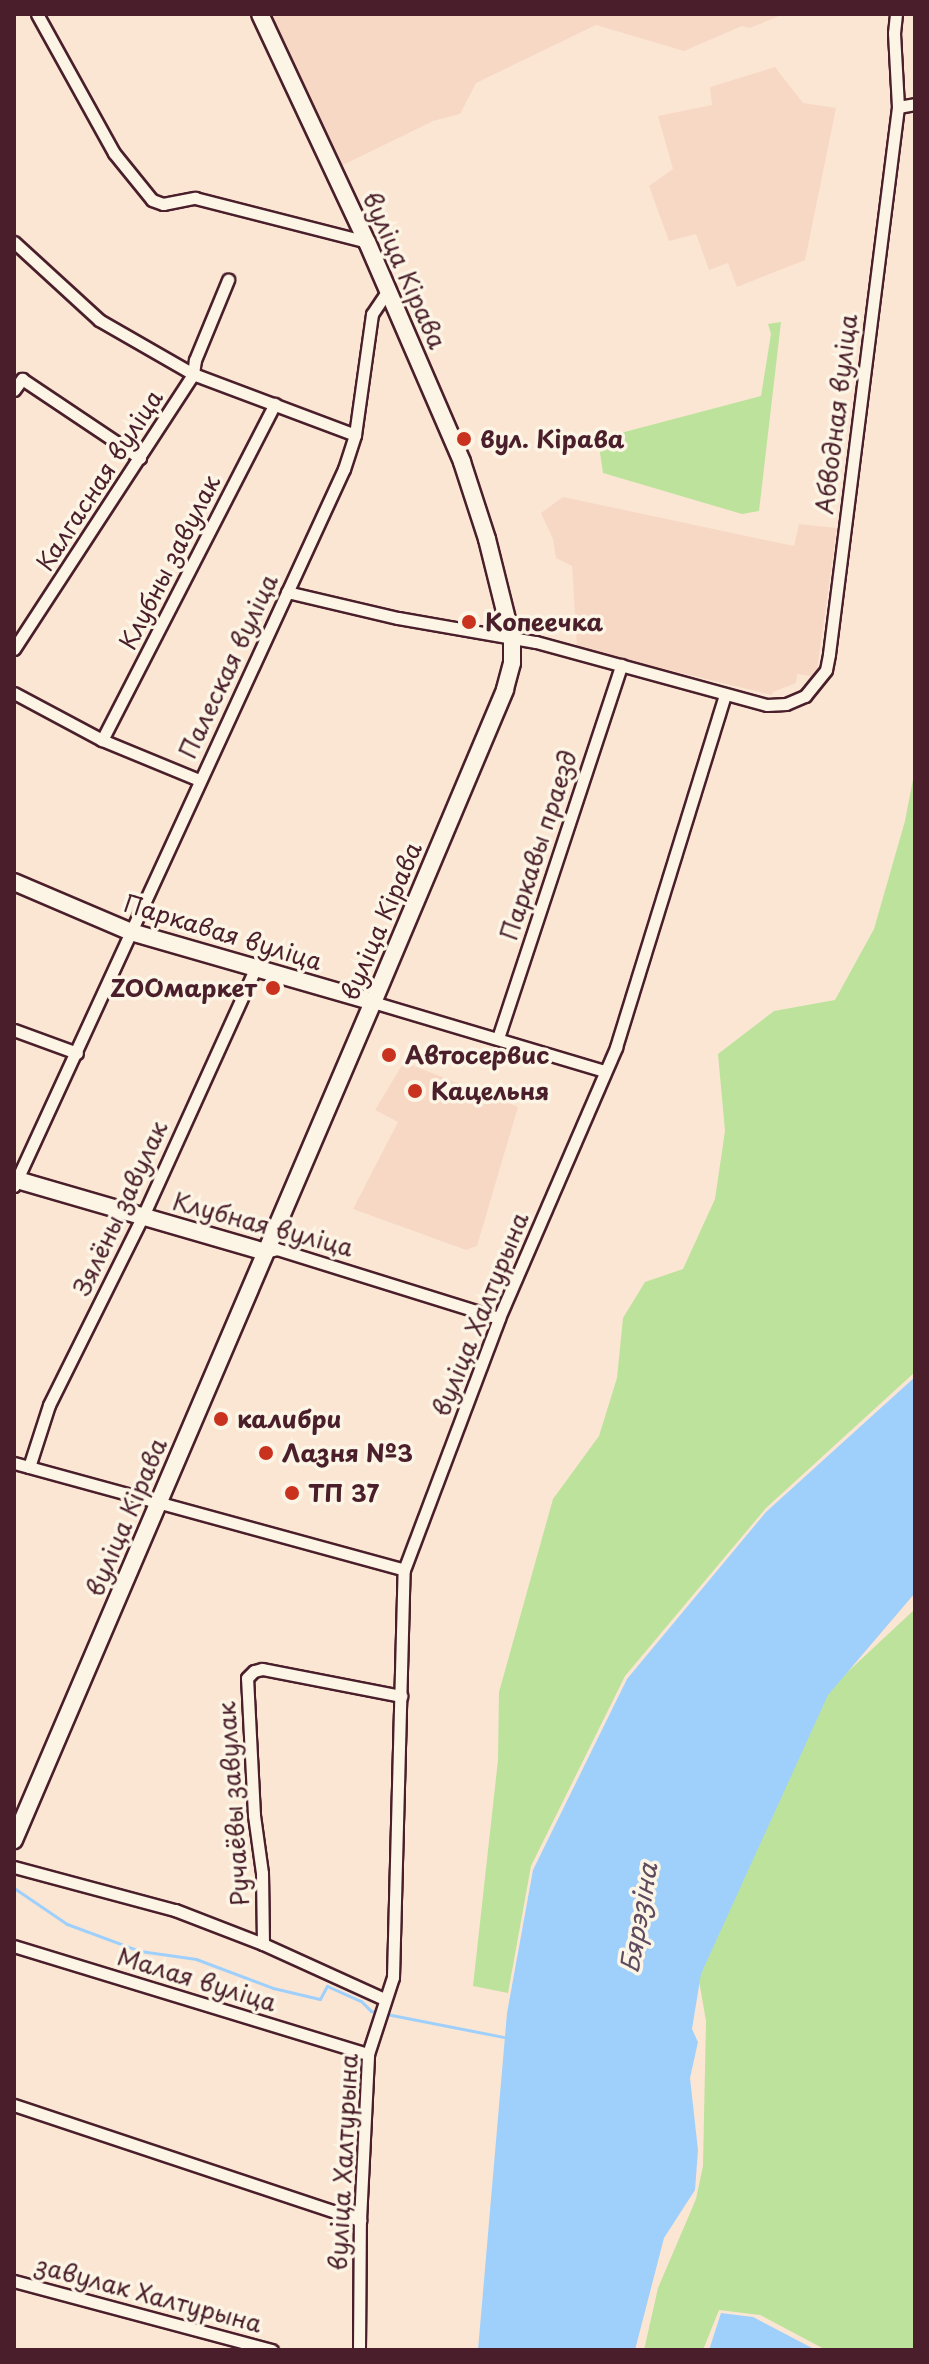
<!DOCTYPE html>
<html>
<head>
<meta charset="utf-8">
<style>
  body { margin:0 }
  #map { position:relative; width:929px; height:2364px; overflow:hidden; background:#fbe6d4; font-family:"Playpen Sans",sans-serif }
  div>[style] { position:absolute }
  .built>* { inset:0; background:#f7d8c5 }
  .green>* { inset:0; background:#bde29c }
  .water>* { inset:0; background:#9fd0fc }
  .stream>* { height:3px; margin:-1.5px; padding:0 1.5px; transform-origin:1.5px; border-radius:1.5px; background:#9fd0fc }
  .roads { filter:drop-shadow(2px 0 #4a1f2b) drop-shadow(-2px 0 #4a1f2b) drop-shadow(0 2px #4a1f2b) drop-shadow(0 -2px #4a1f2b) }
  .minor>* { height:11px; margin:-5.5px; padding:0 5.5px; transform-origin:5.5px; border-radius:5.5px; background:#fcf5e5 }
  .secondary>* { height:16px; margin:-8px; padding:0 8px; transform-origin:8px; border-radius:8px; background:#fcf5e5 }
  .primary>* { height:16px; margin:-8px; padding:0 8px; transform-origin:8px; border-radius:8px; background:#fcf5e5 }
  .dots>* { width:22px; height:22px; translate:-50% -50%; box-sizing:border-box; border:4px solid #fcf5e5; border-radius:50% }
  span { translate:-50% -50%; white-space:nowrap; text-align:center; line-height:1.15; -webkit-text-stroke:7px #fcf5e5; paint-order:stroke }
  .street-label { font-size:24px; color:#4a1f2b }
  .poi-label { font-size:24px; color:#4a1f2b; font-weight:700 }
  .left { translate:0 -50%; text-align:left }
  .right { translate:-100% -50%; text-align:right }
  .water-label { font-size:26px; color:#5f4b5f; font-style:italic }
  .frame { position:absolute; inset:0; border:16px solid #4a1f2b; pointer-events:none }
</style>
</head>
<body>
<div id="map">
  <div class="built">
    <i style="clip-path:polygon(270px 14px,784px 14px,750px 28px,742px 26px,684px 51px,596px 25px,476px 83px,460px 114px,433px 121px,343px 165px)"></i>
    <i style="clip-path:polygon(775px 67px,803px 103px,836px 108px,805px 260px,737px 287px,728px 263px,709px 270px,696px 234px,669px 241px,649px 186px,673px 169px,658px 116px,712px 105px,710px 87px)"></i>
    <i style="clip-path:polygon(563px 497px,794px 546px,799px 524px,837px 528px,816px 677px,797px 674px,796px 683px,773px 692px,772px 695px,577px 648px,572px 566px,556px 558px,553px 539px,541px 513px)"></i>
    <i style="clip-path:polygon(404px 1062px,518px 1107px,477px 1246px,466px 1250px,353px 1209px,398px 1122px,375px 1110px)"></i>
  </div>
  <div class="green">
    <i style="clip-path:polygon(781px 322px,759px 511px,742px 514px,603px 473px,598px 439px,761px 396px,771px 334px,768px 324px)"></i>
    <i style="clip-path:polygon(915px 769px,915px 1372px,766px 1508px,625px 1676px,531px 1866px,508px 1993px,473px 1986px,498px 1760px,499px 1692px,553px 1499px,599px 1436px,617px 1378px,623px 1318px,645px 1282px,683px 1269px,715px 1199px,725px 1131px,718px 1054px,774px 1011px,835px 1000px,874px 929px,905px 821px)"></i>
    <i style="clip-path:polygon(915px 1609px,915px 2350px,826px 2350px,760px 2315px,719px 2310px,703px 2350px,644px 2350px,658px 2288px,696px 2199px,703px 2166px,706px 2021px,698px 1975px,824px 1694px)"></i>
  </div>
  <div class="water">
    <i style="clip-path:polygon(915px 1377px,915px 1593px,828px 1695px,701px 1974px,692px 2029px,698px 2042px,690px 2078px,698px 2150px,695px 2190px,664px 2238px,635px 2350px,478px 2350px,507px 2013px,533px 1870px,627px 1679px,766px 1512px)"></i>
    <i style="clip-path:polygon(721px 2313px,753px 2317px,816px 2350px,709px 2350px)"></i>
  </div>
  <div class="stream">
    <i style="left:14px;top:1888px;width:64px;rotate:34.2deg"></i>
    <i style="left:67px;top:1924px;width:78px;rotate:20.3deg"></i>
    <i style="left:140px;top:1951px;width:57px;rotate:8.1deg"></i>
    <i style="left:196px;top:1959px;width:82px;rotate:20.6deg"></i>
    <i style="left:273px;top:1988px;width:48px;rotate:13.2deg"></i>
    <i style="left:320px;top:1999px;width:15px;rotate:-62deg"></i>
    <i style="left:327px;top:1986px;width:37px;rotate:24deg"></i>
    <i style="left:361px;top:2001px;width:14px;rotate:45deg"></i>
    <i style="left:371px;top:2011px;width:141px;rotate:11.1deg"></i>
  </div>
  <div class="roads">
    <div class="minor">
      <i style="left:37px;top:14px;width:159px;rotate:61deg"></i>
      <i style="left:114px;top:153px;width:60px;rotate:51deg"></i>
      <i style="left:152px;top:200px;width:12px;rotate:20deg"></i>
      <i style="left:163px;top:204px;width:33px;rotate:-11deg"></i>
      <i style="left:195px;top:198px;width:178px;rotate:14.3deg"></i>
      <i style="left:896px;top:14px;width:19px;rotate:96deg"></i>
      <i style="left:894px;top:33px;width:74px;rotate:86.9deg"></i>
      <i style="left:14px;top:242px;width:115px;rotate:42.5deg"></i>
      <i style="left:99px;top:320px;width:108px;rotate:29.9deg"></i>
      <i style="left:193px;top:374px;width:173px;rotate:20.6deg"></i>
      <i style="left:14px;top:390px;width:14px;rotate:-54deg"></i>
      <i style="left:22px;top:379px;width:142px;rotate:33.8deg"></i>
      <i style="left:287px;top:592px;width:114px;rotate:13.2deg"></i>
      <i style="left:398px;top:618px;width:140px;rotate:9.9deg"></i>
      <i style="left:536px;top:642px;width:239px;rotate:15.3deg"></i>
      <i style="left:767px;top:705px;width:19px;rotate:-3deg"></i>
      <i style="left:786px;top:704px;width:21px;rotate:-23deg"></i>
      <i style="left:805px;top:696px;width:33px;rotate:-51deg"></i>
      <i style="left:826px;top:670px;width:16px;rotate:-79deg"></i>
      <i style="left:829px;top:654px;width:551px;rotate:-82.81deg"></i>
      <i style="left:898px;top:107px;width:17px;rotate:-10deg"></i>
      <i style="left:14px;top:649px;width:328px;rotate:-56.9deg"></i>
      <i style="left:193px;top:374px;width:14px;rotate:-82deg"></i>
      <i style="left:195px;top:360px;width:87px;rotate:-67.6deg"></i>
      <i style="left:14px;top:693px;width:100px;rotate:28.1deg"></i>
      <i style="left:102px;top:740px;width:105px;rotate:22.4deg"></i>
      <i style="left:102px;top:740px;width:378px;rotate:-62.8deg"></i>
      <i style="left:373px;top:1002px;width:242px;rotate:16.6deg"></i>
      <i style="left:14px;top:1030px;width:67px;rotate:20.1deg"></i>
      <i style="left:498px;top:1038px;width:393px;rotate:-71.7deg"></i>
      <i style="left:14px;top:1186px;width:789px;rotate:-65.29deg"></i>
      <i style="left:344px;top:469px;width:36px;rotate:-72deg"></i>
      <i style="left:355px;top:435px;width:122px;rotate:-82deg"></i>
      <i style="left:372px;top:314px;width:29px;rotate:-56deg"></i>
      <i style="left:265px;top:1252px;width:12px;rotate:-14deg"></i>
      <i style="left:277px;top:1249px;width:232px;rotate:17.3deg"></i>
      <i style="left:14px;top:1463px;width:404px;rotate:15.3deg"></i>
      <i style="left:29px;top:1467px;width:65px;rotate:-72.1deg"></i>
      <i style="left:49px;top:1405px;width:211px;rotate:-63.6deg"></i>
      <i style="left:143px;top:1216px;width:271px;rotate:-65.6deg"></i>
      <i style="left:14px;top:1867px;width:167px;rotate:15deg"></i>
      <i style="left:175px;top:1910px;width:94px;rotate:21.1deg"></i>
      <i style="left:263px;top:1944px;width:133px;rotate:24.4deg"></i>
      <i style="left:263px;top:1944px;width:71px;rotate:-90.8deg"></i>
      <i style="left:262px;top:1873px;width:59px;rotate:-97.9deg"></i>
      <i style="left:254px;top:1815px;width:137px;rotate:-92.9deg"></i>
      <i style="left:247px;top:1678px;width:10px;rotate:-45deg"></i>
      <i style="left:254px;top:1671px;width:8px;rotate:-14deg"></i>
      <i style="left:262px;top:1669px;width:142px;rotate:11deg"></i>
      <i style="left:14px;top:1946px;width:370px;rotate:17deg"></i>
      <i style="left:14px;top:2105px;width:365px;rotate:18.4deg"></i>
      <i style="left:14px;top:2281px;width:267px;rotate:15deg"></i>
      <i style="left:359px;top:2350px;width:130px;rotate:-89.6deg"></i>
      <i style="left:360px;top:2220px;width:166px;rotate:-87.2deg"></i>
      <i style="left:368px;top:2054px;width:81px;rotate:-72deg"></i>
      <i style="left:393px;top:1977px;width:407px;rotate:-88.5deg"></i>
      <i style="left:404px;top:1570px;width:269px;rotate:-69.3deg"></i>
      <i style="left:499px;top:1318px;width:295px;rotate:-66.6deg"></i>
      <i style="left:616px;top:1047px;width:368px;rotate:-72.8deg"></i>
    </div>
    <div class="secondary">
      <i style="left:260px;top:14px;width:252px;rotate:64.9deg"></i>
      <i style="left:367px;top:242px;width:240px;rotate:66.6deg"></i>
      <i style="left:462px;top:462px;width:81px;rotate:72deg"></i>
      <i style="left:487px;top:539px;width:103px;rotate:76deg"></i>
      <i style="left:512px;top:639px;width:24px;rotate:90deg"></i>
      <i style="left:512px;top:663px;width:28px;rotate:105deg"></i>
      <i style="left:505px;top:690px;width:339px;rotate:112.9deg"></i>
    </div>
    <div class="primary">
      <i style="left:14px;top:882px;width:127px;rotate:23.1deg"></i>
      <i style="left:131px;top:932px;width:252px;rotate:16.1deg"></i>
      <i style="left:373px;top:1002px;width:912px;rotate:113.19deg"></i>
      <i style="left:14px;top:1179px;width:261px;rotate:16.2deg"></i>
    </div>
  </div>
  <div class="dots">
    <i style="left:464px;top:439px;background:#c8321e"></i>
    <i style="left:469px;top:622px;background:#c8321e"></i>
    <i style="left:273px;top:988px;background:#c8321e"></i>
    <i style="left:389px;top:1055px;background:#c8321e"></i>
    <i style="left:415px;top:1091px;background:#c8321e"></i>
    <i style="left:221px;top:1419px;background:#c8321e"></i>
    <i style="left:266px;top:1453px;background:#c8321e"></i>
    <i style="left:292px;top:1493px;background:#c8321e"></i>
  </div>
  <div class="street-label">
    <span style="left:405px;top:270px;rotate:66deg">вуліца Кірава</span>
    <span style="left:836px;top:414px;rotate:-83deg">Абводная вуліца</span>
    <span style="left:99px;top:480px;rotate:-57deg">Калгасная вуліца</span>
    <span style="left:169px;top:562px;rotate:-63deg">Клубны завулак</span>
    <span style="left:228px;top:666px;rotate:-65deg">Палеская вуліца</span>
    <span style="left:538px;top:845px;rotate:-72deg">Паркавы праезд</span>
    <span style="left:381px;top:921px;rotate:-67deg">вуліца Кірава</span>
    <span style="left:223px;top:932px;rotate:17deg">Паркавая вуліца</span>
    <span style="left:120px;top:1208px;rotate:-65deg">Зялёны завулак</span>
    <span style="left:263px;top:1224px;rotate:15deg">Клубная вуліца</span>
    <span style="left:480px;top:1314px;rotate:-68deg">вуліца Халтурына</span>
    <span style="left:126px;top:1517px;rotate:-67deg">вуліца Кірава</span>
    <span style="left:233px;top:1804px;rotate:-94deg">Ручаёвы завулак</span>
    <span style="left:197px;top:1979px;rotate:17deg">Малая вуліца</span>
    <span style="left:343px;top:2162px;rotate:-87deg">вуліца Халтурына</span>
    <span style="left:149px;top:2294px;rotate:15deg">завулак Халтурына</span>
  </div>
  <div class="poi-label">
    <span class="left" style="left:480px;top:439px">вул. Кірава</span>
    <span class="left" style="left:485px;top:622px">Копеечка</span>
    <span class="right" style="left:257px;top:988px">ZOOмаркет</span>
    <span class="left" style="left:405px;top:1055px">Автосервис</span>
    <span class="left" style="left:431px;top:1091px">Кацельня</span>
    <span class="left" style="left:237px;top:1419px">калибри</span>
    <span class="left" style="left:282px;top:1453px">Лазня №3</span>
    <span class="left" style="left:308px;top:1493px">ТП 37</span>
  </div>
  <div class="water-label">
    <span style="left:638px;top:1918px;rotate:-80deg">Бярэзіна</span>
  </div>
  <div class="frame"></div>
</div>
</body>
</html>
